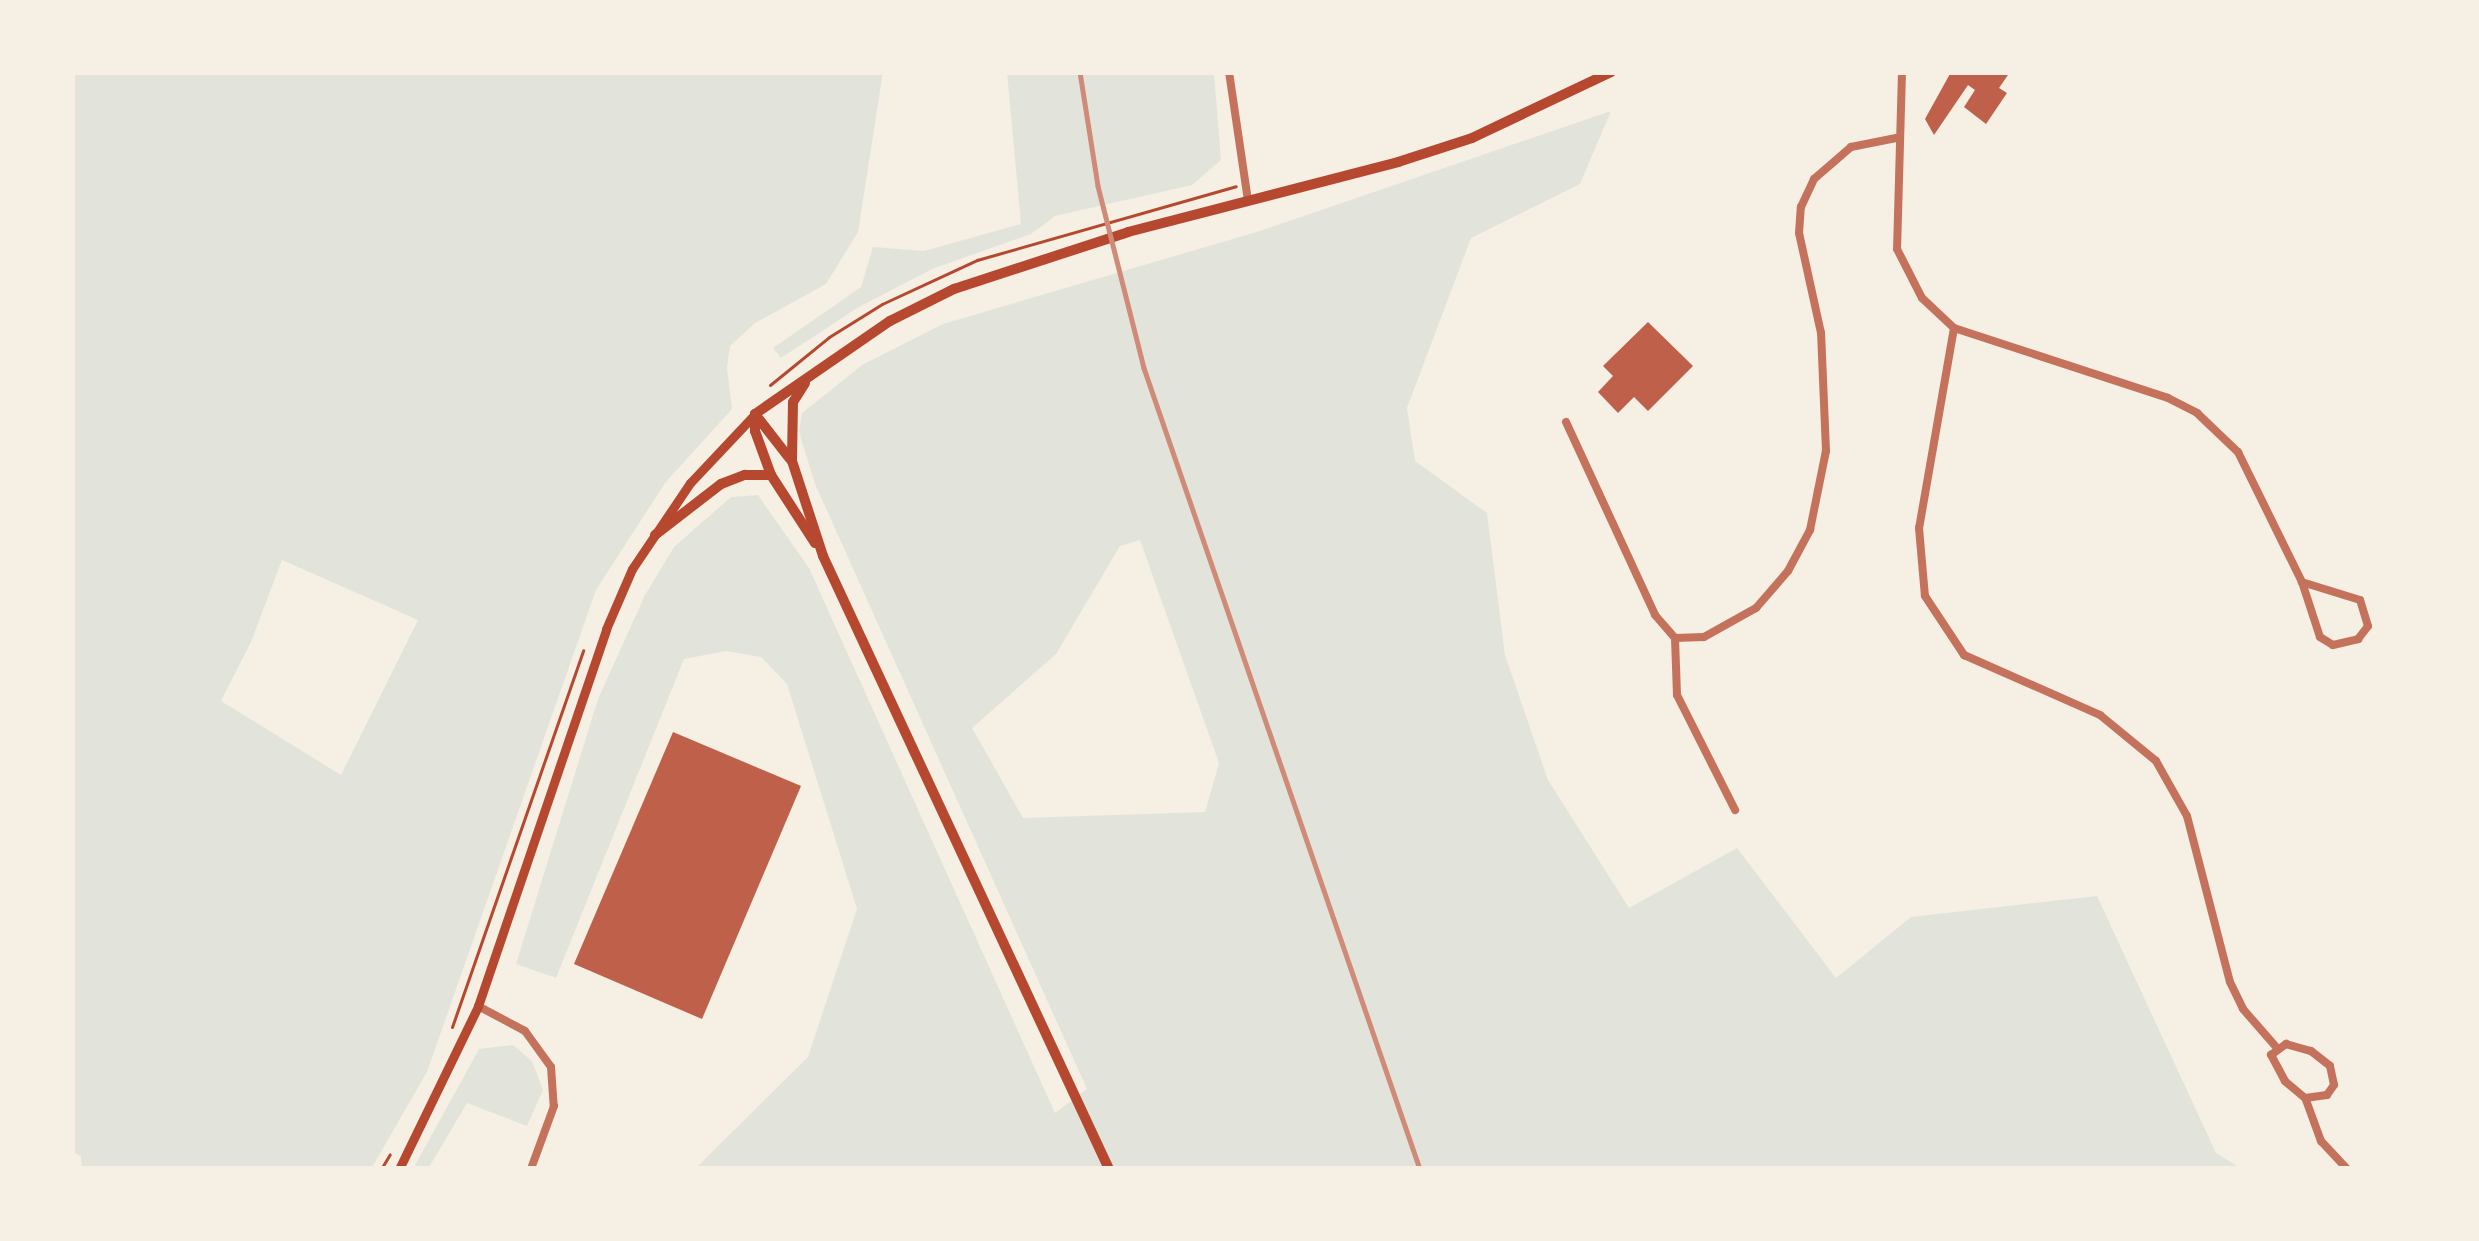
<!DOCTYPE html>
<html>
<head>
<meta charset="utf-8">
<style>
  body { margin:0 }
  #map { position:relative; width:2479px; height:1241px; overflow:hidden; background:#f6efe4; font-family:Figtree,sans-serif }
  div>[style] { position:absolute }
  .green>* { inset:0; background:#e2e4dc }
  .building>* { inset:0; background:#bf614a }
  .path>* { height:3px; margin:-1.5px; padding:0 1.5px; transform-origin:1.5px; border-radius:1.5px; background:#b5482f }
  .minor>* { height:8px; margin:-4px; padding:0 4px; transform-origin:4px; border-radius:4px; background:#c5725c }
  .secondary>* { height:9px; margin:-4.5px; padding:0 4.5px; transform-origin:4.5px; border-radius:4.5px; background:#b5482f }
  .primary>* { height:10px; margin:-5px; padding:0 5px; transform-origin:5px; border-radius:5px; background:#b5482f }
  .rail>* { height:4.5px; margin:-2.25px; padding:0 2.25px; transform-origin:2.25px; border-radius:2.25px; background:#cf8b77 }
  span { translate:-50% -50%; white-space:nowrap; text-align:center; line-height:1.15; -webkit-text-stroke:12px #f6efe4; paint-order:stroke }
  .frame { position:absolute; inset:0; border:75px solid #f6efe4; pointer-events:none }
</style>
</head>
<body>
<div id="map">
  <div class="green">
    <i style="clip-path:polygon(evenodd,72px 72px,883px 72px,858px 232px,826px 284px,755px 323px,730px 346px,727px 368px,732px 409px,665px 483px,596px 590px,427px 1072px,371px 1169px,82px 1169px,81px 1156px,72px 1152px,72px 72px,282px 560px,418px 620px,341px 775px,221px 701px,251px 642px,282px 560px)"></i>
    <i style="clip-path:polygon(1007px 72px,1214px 72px,1221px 160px,1192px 185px,1055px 216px,1031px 234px,932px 269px,859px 307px,781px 358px,773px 348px,861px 287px,873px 247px,924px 251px,1021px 224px)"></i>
    <i style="clip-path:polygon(evenodd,1611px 111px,1580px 184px,1471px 238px,1407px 408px,1415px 461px,1487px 513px,1505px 655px,1548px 780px,1629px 908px,1737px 848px,1836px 978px,1911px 917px,2097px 896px,2216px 1153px,2242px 1169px,695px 1169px,808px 1057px,857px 909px,787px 684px,761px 657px,726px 651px,684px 659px,556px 978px,516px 964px,598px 699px,645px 595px,674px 547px,731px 497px,758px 495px,809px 568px,1055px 1113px,1087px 1089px,815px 484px,799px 432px,802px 413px,862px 365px,943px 324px,1260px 231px,1611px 111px,1140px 540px,1219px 763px,1205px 812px,1023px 818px,972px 728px,1056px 654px,1120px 546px,1140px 540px)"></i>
    <i style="clip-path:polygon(513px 1045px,532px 1061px,543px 1090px,527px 1126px,467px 1103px,428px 1169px,413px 1169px,479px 1049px)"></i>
  </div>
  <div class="building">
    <i style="clip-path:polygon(1951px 72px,2010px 72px,1999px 88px,2007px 93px,1986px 124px,1964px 107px,1975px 90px,1968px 85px,1934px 135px,1925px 119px)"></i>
    <i style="clip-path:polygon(1648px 322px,1693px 366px,1648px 411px,1634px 397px,1618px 413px,1598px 392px,1613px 376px,1603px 366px)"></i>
    <i style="clip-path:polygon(673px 732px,801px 786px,702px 1019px,574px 964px)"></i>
  </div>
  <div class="path">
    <i style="left:770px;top:385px;width:76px;rotate:-39.1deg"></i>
    <i style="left:829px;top:337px;width:62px;rotate:-31.9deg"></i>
    <i style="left:882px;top:304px;width:105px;rotate:-24.9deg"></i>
    <i style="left:977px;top:260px;width:269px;rotate:-15.9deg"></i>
    <i style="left:452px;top:1027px;width:399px;rotate:-70.8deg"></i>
    <i style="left:381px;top:1169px;width:17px;rotate:-59deg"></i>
  </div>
  <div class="minor">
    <i style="left:1229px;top:72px;width:129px;rotate:81.6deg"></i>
    <i style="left:1902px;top:72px;width:177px;rotate:91.6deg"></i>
    <i style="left:1897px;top:249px;width:55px;rotate:63deg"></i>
    <i style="left:1922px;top:298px;width:44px;rotate:43.2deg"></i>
    <i style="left:1954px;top:328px;width:225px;rotate:18.1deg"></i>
    <i style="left:2168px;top:398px;width:33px;rotate:27deg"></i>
    <i style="left:2197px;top:413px;width:57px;rotate:43.6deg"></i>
    <i style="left:2238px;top:452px;width:145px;rotate:63.8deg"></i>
    <i style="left:2302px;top:582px;width:58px;rotate:71.9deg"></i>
    <i style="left:2320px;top:637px;width:15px;rotate:32deg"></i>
    <i style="left:2333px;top:645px;width:26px;rotate:-13deg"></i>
    <i style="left:2358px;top:639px;width:16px;rotate:-52deg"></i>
    <i style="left:2368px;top:626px;width:27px;rotate:-107deg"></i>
    <i style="left:2360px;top:600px;width:61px;rotate:-162.8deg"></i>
    <i style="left:1954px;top:328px;width:203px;rotate:99.9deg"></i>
    <i style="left:1919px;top:528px;width:68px;rotate:85deg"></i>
    <i style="left:1925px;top:596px;width:71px;rotate:56.5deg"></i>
    <i style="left:1964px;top:655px;width:149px;rotate:23.8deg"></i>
    <i style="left:2100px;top:715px;width:72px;rotate:39.4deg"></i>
    <i style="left:2156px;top:761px;width:63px;rotate:60.6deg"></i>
    <i style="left:2187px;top:816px;width:171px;rotate:75.5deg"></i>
    <i style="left:2230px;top:982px;width:30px;rotate:64deg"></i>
    <i style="left:2243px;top:1009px;width:50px;rotate:49deg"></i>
    <i style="left:1566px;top:422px;width:213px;rotate:65.2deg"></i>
    <i style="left:1655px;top:615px;width:30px;rotate:49deg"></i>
    <i style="left:1675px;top:638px;width:29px;rotate:-2deg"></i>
    <i style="left:1704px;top:637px;width:60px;rotate:-29.1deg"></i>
    <i style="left:1756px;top:608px;width:49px;rotate:-49.1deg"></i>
    <i style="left:1788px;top:571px;width:47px;rotate:-61.8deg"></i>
    <i style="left:1810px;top:530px;width:81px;rotate:-78.6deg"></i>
    <i style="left:1826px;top:451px;width:118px;rotate:-92.4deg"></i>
    <i style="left:1821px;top:333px;width:102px;rotate:-102.4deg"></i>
    <i style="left:1799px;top:233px;width:26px;rotate:-86deg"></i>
    <i style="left:1801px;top:207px;width:31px;rotate:-65deg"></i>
    <i style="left:1814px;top:179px;width:49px;rotate:-40.9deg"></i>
    <i style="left:1851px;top:147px;width:46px;rotate:-11.3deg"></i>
    <i style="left:1675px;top:638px;width:57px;rotate:88deg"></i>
    <i style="left:1677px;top:695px;width:129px;rotate:63.2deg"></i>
    <i style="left:478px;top:1006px;width:53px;rotate:28deg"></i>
    <i style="left:525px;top:1031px;width:44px;rotate:54.2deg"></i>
    <i style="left:551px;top:1067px;width:39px;rotate:86deg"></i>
    <i style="left:554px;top:1106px;width:67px;rotate:110.1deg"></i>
    <i style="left:2286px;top:1044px;width:26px;rotate:16deg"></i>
    <i style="left:2311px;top:1051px;width:24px;rotate:38deg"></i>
    <i style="left:2330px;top:1066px;width:19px;rotate:78deg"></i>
    <i style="left:2334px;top:1085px;width:12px;rotate:125deg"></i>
    <i style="left:2327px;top:1095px;width:22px;rotate:172deg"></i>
    <i style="left:2305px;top:1098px;width:26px;rotate:-140deg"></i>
    <i style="left:2285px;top:1081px;width:30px;rotate:-118deg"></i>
    <i style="left:2271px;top:1055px;width:19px;rotate:-36deg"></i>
    <i style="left:2306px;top:1100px;width:44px;rotate:69.9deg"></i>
    <i style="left:2321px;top:1141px;width:38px;rotate:47deg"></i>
  </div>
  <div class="secondary">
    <i style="left:399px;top:1169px;width:181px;rotate:-64.1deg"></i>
    <i style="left:478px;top:1006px;width:398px;rotate:-71.2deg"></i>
    <i style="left:606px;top:629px;width:65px;rotate:-66.6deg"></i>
    <i style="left:632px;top:569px;width:104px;rotate:-56deg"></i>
    <i style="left:690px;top:483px;width:95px;rotate:-46.7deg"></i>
  </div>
  <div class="primary">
    <i style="left:805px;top:383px;width:22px;rotate:122deg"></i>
    <i style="left:793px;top:402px;width:59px;rotate:91deg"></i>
    <i style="left:792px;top:461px;width:100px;rotate:71.9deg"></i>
    <i style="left:823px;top:556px;width:676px;rotate:64.99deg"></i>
    <i style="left:755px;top:414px;width:164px;rotate:-34.6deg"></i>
    <i style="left:890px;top:321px;width:72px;rotate:-26.6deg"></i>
    <i style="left:954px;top:289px;width:183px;rotate:-18.1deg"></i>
    <i style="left:1128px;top:232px;width:279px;rotate:-14.5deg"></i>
    <i style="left:1398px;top:162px;width:78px;rotate:-18deg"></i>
    <i style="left:1472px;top:138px;width:154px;rotate:-25.4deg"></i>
    <i style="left:755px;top:414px;width:17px;rotate:90deg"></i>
    <i style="left:755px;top:431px;width:47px;rotate:70deg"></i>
    <i style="left:771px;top:475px;width:81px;rotate:57.1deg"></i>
    <i style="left:755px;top:414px;width:57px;rotate:52.1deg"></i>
    <i style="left:655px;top:535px;width:83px;rotate:-37.7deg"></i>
    <i style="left:721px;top:484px;width:26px;rotate:-21deg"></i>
    <i style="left:745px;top:475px;width:26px"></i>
  </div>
  <div class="rail">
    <i style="left:1080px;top:72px;width:115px;rotate:81deg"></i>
    <i style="left:1098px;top:186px;width:188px;rotate:75.8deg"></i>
    <i style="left:1144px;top:368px;width:847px;rotate:70.99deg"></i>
  </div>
  <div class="frame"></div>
</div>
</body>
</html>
